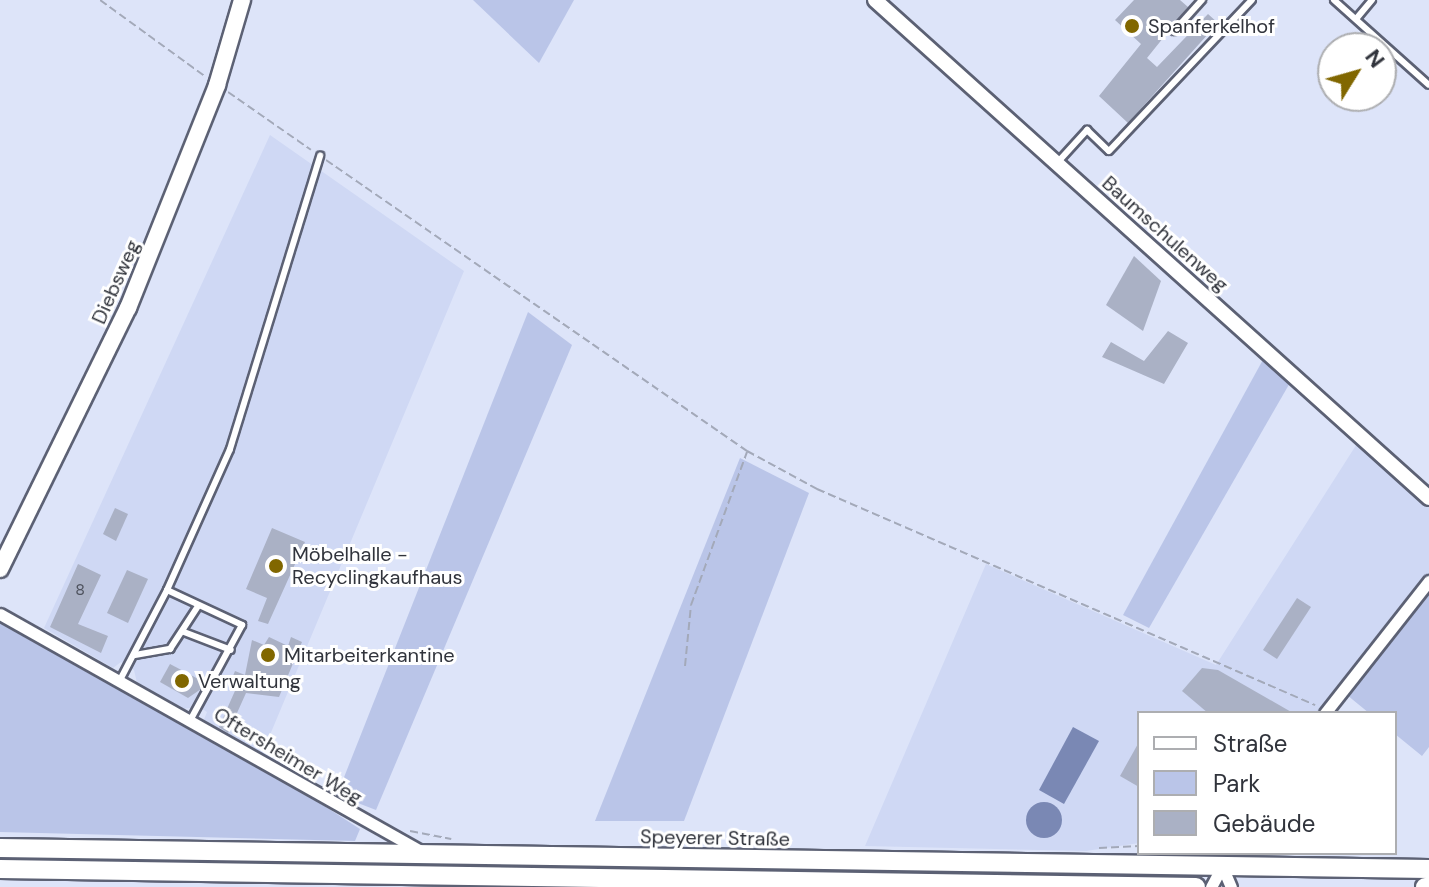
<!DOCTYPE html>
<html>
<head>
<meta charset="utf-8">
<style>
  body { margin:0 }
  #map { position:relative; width:1429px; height:887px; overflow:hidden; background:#dde4f9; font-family:"DM Sans",sans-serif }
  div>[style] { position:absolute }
  .built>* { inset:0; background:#cfd8f4 }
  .green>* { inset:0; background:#bac5e8 }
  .water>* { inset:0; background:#7a88b4 }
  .round { border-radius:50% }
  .building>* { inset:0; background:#aab1c5 }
  .path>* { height:2px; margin-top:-1px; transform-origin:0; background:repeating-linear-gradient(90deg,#a3a9b9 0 8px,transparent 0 12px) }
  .roads { filter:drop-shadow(2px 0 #5c6174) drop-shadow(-2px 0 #5c6174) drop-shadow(0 2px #5c6174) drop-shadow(0 -2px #5c6174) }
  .service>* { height:6px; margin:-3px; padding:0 3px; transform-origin:3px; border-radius:3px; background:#fff }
  .minor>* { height:11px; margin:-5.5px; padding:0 5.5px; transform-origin:5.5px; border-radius:5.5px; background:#fff }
  .tertiary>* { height:14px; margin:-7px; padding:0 7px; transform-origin:7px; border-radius:7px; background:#fff }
  .secondary>* { height:16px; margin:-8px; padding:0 8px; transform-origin:8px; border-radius:8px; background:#fff }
  .primary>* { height:18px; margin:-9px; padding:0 9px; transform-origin:9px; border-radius:9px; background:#fff }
  .dots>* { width:22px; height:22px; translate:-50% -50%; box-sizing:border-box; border:4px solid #fff; border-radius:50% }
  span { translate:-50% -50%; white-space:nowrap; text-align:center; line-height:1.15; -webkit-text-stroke:6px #fff; paint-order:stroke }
  .number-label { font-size:16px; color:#4f535e }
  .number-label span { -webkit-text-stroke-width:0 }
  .poi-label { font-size:20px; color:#31343c }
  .left { translate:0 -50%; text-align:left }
  .street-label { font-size:20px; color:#31343c }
  .legend { position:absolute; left:1137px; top:711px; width:260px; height:144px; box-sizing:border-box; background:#fff; border:2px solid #adaeb1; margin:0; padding:10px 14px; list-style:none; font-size:24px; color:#31343c }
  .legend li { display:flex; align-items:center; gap:16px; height:40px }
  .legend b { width:40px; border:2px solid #adaeb1 }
  .north { position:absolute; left:1317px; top:32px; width:80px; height:80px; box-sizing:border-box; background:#fff; border:2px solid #adaeb1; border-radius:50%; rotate:53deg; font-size:22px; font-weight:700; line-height:32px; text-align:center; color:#31343c }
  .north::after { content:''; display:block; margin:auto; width:28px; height:36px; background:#816700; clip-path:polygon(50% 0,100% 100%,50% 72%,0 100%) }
</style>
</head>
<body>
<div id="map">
  <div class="built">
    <i style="clip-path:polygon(270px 135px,464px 271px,262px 754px,203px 722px,207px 712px,199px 707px,181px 709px,137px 683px,134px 670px,121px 662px,113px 668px,44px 628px)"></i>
    <i style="clip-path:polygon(1360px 439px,1429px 504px,1429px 574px,1318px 713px,1139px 713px,1139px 843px,1086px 851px,865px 846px,986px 564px,1216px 665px)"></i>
  </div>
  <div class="green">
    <i style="clip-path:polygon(473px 0,574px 0,539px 63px)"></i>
    <i style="clip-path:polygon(528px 312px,572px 345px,376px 810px,337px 795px)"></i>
    <i style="clip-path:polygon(1265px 356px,1291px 381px,1149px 628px,1123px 615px)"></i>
    <i style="clip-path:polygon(740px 458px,809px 493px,684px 821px,595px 821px)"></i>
    <i style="clip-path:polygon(1429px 592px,1429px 747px,1422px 756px,1395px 734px,1395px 713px,1369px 713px,1347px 695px)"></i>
    <i style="clip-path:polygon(0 618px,278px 776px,360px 829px,355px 841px,0 832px)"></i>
  </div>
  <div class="water">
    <i style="clip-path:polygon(1073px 727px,1099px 741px,1064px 804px,1039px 790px)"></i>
    <i class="round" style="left:1026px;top:802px;width:36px;height:36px"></i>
  </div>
  <div class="building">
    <i style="clip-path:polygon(1134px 0,1180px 0,1188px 7px,1147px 58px,1157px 67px,1208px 14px,1218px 23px,1128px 123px,1099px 96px,1141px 44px,1115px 20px)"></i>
    <i style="clip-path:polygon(1134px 256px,1161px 281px,1143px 331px,1106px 305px)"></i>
    <i style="clip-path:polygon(1168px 331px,1188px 343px,1164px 384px,1102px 357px,1111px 342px,1144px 361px)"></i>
    <i style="clip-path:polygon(115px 508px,128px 514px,116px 541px,103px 534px)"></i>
    <i style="clip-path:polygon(272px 528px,305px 542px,268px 624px,258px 621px,267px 598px,246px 589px)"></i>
    <i style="clip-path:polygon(78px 564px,101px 575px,78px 624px,108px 636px,101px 653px,50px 627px)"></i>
    <i style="clip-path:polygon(127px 570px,148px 579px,128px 623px,107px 613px)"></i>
    <i style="clip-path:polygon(1297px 598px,1311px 607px,1277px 659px,1263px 650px)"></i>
    <i style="clip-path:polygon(269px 637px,288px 646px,291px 637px,302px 642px,279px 697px,246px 693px,228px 733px,219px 727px,238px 684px,231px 681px,235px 671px,245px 675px,252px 640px,264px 645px)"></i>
    <i style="clip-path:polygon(170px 664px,204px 682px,201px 689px,188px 698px,160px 682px)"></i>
    <i style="clip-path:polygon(1202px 668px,1218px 670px,1293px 713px,1208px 713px,1182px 691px)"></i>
    <i style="clip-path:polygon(1139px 742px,1139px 787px,1120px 776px)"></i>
  </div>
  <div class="path">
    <i style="left:100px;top:0;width:131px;rotate:36deg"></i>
    <i style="left:228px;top:92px;width:101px;rotate:34.9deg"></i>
    <i style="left:326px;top:160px;width:512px;rotate:34.65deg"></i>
    <i style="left:747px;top:451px;width:80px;rotate:28.5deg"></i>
    <i style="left:817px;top:489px;width:543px;rotate:23.45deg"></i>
    <i style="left:685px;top:666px;width:61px;rotate:-84.4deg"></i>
    <i style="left:691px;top:605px;width:163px;rotate:-69.9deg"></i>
    <i style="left:410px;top:831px;width:42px;rotate:11deg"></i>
    <i style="left:1099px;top:848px;width:40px;rotate:-2.9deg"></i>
  </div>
  <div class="roads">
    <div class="service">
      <i style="left:1334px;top:0;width:127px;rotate:41.8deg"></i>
      <i style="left:1356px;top:19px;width:25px;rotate:-50deg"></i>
      <i style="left:1174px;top:31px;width:42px;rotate:-47.9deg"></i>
      <i style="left:1057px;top:163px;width:45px;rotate:-47.7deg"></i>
      <i style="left:1087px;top:130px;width:30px;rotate:44deg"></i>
      <i style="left:1109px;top:151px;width:208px;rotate:-46.6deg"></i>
      <i style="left:167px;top:590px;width:154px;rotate:-65.9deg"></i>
      <i style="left:230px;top:449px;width:307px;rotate:-72.9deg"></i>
      <i style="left:184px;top:632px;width:50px;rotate:21deg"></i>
      <i style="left:135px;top:655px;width:36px;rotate:-10deg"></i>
      <i style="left:170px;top:649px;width:51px;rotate:-56.9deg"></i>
      <i style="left:120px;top:680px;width:102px;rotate:-62.4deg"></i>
      <i style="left:167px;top:590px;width:83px;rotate:25deg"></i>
      <i style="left:242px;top:625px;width:107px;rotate:118.5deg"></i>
    </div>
    <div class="minor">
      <i style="left:0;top:614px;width:483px;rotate:29.4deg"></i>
      <i style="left:1325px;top:713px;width:168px;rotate:-51.8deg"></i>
      <i style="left:1222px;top:866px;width:23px;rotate:67deg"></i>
      <i style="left:1211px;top:887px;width:24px;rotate:-62deg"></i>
    </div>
    <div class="tertiary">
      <i style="left:875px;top:0;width:745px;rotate:41.95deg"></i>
    </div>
    <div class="secondary">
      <i style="left:0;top:569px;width:291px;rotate:-63.9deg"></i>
      <i style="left:128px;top:308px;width:240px;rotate:-68.2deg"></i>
      <i style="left:217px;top:85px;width:89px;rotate:-73.6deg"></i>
    </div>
    <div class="primary">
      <i style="left:0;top:848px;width:1429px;rotate:0.84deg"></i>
      <i style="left:0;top:869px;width:1196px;rotate:0.86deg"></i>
      <i style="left:1425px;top:887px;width:4px"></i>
    </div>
  </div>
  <div class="dots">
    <i style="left:1132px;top:26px;background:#816700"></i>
    <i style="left:276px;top:566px;background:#816700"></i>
    <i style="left:268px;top:655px;background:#816700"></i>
    <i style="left:182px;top:681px;background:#816700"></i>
  </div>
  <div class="number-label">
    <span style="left:80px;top:590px">8</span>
  </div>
  <div class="poi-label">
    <span class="left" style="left:1148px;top:26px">Spanferkelhof</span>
    <span class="left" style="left:292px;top:566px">Möbelhalle -<br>Recyclingkaufhaus</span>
    <span class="left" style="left:284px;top:655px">Mitarbeiterkantine</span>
    <span class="left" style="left:198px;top:681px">Verwaltung</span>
  </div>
  <div class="street-label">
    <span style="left:1165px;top:234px;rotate:42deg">Baumschulenweg</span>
    <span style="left:116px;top:282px;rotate:-66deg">Diebsweg</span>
    <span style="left:288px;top:756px;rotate:31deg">Oftersheimer Weg</span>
    <span style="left:715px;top:838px;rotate:1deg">Speyerer Straße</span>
  </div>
  <ul class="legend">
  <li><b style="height:10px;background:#fff"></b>Straße</li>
  <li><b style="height:22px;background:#bac5e8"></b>Park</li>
  <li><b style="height:22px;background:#aab1c5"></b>Gebäude</li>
  </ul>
  <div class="north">N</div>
</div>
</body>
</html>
